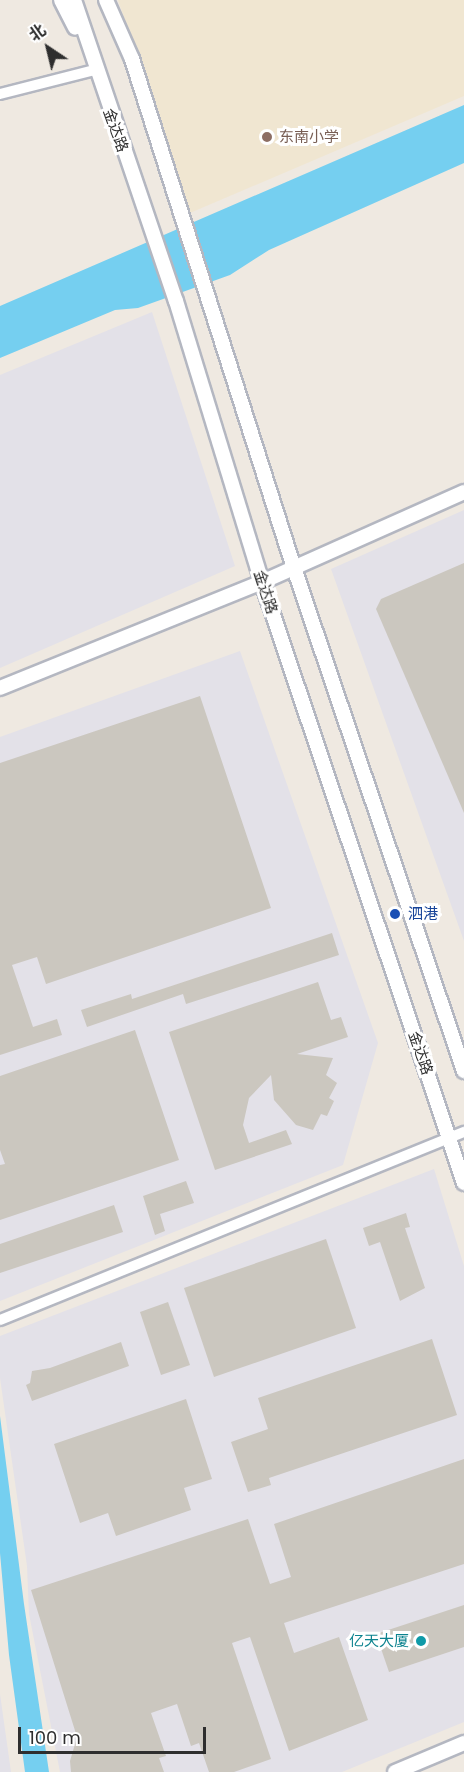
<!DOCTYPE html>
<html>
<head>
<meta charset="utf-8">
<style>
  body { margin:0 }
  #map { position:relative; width:464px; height:1772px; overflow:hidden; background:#efe9e1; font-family:Poppins,"Noto Sans SC",sans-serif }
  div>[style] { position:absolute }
  .industrial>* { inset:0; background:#e3e1e8 }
  .education>* { inset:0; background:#f0e6d1 }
  .water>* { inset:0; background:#75cff0 }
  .building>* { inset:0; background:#cbc7bf }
  .roads { filter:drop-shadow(2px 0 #b4b7c1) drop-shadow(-2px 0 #b4b7c1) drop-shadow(0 2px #b4b7c1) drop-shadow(0 -2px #b4b7c1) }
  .street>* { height:10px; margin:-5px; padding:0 5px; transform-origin:5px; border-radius:5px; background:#fff }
  .secondary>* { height:14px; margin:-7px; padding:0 7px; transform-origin:7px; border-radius:7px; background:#fff }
  .dots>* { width:16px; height:16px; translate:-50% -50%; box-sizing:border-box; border:3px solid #fff; border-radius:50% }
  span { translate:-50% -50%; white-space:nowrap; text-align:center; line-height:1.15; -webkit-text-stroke:6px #fff; paint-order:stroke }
  .street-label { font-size:15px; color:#2e2e2e }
  .education-label { font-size:15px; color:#785e54 }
  .left { translate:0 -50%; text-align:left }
  .transit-label { font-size:15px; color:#164399 }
  .culture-label { font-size:15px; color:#0d838f }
  .right { translate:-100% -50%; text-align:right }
  .north { position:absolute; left:18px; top:18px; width:60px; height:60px; -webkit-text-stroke:4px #fff; paint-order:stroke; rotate:325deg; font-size:16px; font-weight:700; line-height:24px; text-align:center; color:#2e2e2e }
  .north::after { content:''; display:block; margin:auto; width:21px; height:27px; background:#2e2e2e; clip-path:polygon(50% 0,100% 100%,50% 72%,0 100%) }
  .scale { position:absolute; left:18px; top:1727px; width:188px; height:27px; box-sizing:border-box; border:3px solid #2e2e2e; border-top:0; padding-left:8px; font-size:18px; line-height:21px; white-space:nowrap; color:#2e2e2e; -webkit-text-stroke:4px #fff; paint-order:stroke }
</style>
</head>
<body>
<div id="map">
  <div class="industrial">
    <i style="clip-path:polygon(152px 312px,235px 566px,0 668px,0 375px)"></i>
    <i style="clip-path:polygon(464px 510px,464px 941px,331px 569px)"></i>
    <i style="clip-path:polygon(240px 651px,378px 1043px,343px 1165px,0 1301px,0 737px)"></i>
    <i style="clip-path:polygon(434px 1169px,464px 1266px,464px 1722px,342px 1772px,60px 1772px,29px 1614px,27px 1566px,0 1378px,0 1336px)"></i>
    <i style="clip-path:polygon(0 1694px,11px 1772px,0 1772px)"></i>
  </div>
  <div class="education">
    <i style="clip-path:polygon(118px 0,464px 0,464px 96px,190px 213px)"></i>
  </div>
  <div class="water">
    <i style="clip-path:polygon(464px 105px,464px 163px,269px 250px,230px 275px,138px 308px,115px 310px,0 358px,0 306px)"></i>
    <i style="clip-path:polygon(0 1416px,24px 1604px,49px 1772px,25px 1772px,9px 1655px,0 1553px)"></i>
  </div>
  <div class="building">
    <i style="clip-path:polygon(464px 563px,464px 813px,376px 609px,381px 599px)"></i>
    <i style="clip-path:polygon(200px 696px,271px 908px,46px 984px,37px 957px,12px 965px,33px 1027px,57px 1019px,62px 1035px,0 1055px,0 763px)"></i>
    <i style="clip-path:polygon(332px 933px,339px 955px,186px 1004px,183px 994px,87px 1027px,81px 1010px,131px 994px,132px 999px)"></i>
    <i style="clip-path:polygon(318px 982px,331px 1020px,341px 1017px,348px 1037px,297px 1054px,333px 1058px,326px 1075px,337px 1083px,329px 1098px,334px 1101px,327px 1116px,321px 1114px,313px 1130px,296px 1125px,274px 1100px,271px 1075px,249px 1098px,243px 1125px,249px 1143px,286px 1130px,292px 1144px,215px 1170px,169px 1032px)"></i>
    <i style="clip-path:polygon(135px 1030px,179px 1160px,0 1220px,0 1165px,5px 1164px,0 1150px,0 1076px)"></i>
    <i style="clip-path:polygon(186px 1181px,194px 1203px,160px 1214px,165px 1231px,155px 1235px,143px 1196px)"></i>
    <i style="clip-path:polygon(114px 1205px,123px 1232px,0 1273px,0 1244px)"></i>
    <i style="clip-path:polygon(406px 1213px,410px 1227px,405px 1228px,425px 1288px,400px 1301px,380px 1242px,369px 1246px,363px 1228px)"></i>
    <i style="clip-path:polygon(326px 1239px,356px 1328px,214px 1377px,184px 1288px)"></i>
    <i style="clip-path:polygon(168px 1302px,190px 1365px,161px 1375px,140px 1312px)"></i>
    <i style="clip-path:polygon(432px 1339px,457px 1415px,269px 1478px,271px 1485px,248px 1492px,231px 1442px,268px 1429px,258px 1398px)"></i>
    <i style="clip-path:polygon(121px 1342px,129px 1366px,32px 1401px,26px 1385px,30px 1383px,32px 1371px,50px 1368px)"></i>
    <i style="clip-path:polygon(186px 1399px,212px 1479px,184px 1488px,191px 1510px,116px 1536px,108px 1513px,80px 1523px,54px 1444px)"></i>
    <i style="clip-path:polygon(464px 1459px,464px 1564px,284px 1623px,294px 1653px,339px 1637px,368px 1720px,289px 1751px,250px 1637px,232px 1643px,271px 1759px,234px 1772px,209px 1772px,199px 1743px,191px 1746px,177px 1704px,151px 1713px,166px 1756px,159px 1758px,164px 1772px,71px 1772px,70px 1761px,77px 1737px,31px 1590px,248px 1519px,270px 1584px,291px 1577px,274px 1524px)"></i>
    <i style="clip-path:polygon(464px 1605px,464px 1647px,389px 1672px,376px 1634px)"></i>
  </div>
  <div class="roads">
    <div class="street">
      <i style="left:0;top:94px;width:97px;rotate:-14.3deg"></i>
      <i style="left:0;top:1320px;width:501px;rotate:-22.06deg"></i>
    </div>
    <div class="secondary">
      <i style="left:61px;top:0;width:31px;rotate:63deg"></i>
      <i style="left:74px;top:0;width:318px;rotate:71.3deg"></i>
      <i style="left:176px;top:301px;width:294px;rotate:73deg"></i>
      <i style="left:262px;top:582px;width:634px;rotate:71.42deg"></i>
      <i style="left:106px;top:0;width:64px;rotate:66.2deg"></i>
      <i style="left:132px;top:59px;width:534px;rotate:72.35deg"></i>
      <i style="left:294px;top:568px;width:531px;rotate:71.33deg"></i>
      <i style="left:0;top:688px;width:283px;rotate:-22deg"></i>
      <i style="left:262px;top:582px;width:221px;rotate:-24deg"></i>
      <i style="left:395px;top:1772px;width:75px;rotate:-22.8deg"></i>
    </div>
  </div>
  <div class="dots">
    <i style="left:267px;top:137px;background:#8d6e63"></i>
    <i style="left:395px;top:914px;background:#1a4fb4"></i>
    <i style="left:421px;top:1641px;background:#0f9aa8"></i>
  </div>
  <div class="street-label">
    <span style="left:116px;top:130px;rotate:70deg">金达路</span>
    <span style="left:266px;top:592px;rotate:72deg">金达路</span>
    <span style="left:421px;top:1053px;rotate:71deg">金达路</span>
  </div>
  <div class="education-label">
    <span class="left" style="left:279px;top:137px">东南小学</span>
  </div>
  <div class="transit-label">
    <span class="left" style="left:408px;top:914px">泗港</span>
  </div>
  <div class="culture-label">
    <span class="right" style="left:409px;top:1641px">亿天大厦</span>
  </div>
  <div class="north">北</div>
  <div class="scale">100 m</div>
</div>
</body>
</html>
